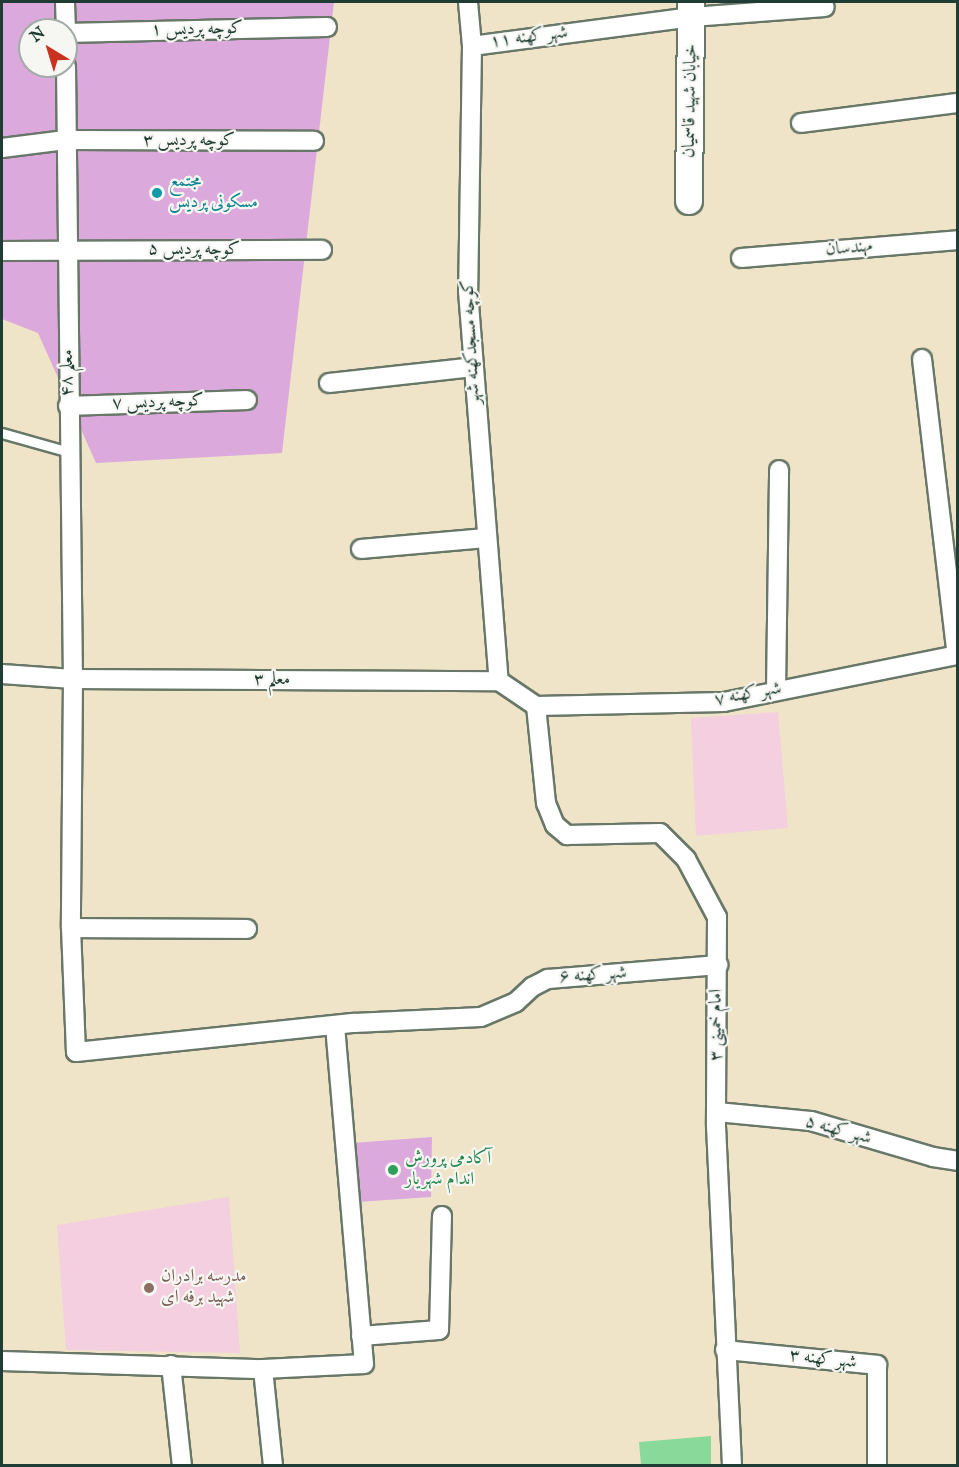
<!DOCTYPE html>
<html>
<head>
<meta charset="utf-8">
<style>
  body { margin:0 }
  #map { position:relative; width:959px; height:1467px; overflow:hidden; background:#efe4c8; font-family:"IM FELL English",Amiri,serif }
  div>[style] { position:absolute }
  .built>* { inset:0; background:#f3cfdf }
  .green>* { inset:0; background:#89da9a }
  .building>* { inset:0; background:#dca9dd }
  .roads { filter:drop-shadow(2px 0 #687768) drop-shadow(-2px 0 #687768) drop-shadow(0 2px #687768) drop-shadow(0 -2px #687768) }
  .lane>* { height:9px; margin:-4.5px; padding:0 4.5px; transform-origin:4.5px; border-radius:4.5px; background:#fff }
  .street>* { height:18px; margin:-9px; padding:0 9px; transform-origin:9px; border-radius:9px; background:#fff }
  .secondary>* { height:26px; margin:-13px; padding:0 13px; transform-origin:13px; border-radius:13px; background:#fff }
  .dots>* { width:16px; height:16px; translate:-50% -50%; box-sizing:border-box; border:3px solid #f6f6f2; border-radius:50% }
  span { translate:-50% -50%; white-space:nowrap; text-align:center; line-height:1.15; -webkit-text-stroke:4.5px #f6f6f2; paint-order:stroke }
  .street-label { font-size:18px; color:#1f3d34 }
  .culture-label { font-size:18px; color:#0d838f }
  .left { translate:0 -50%; text-align:left }
  .leisure-label { font-size:18px; color:#27864d }
  .education-label { font-size:18px; color:#785e54 }
  .frame { position:absolute; inset:0; border:3px solid #1f3d34; pointer-events:none }
  .north { position:absolute; left:18px; top:18px; width:60px; height:60px; box-sizing:border-box; background:#f6f6f2; border:2px solid #a0aca6; border-radius:50%; rotate:322deg; font-size:16px; font-weight:700; line-height:24px; text-align:center; color:#1f3d34 }
  .north::after { content:''; display:block; margin:auto; width:21px; height:27px; background:#c8321e; clip-path:polygon(50% 0,100% 100%,50% 72%,0 100%) }
</style>
</head>
<body>
<div id="map">
  <div class="built">
    <i style="clip-path:polygon(778px 712px,788px 828px,696px 836px,691px 718px)"></i>
    <i style="clip-path:polygon(229px 1197px,240px 1353px,66px 1350px,57px 1225px)"></i>
  </div>
  <div class="green">
    <i style="clip-path:polygon(711px 1436px,711px 1465px,641px 1465px,639px 1442px)"></i>
  </div>
  <div class="building">
    <i style="clip-path:polygon(evenodd,2px 2px,334px 2px,282px 453px,96px 463px,38px 333px,2px 319px,2px 2px,30px 30px,66px 30px,66px 66px,30px 66px,30px 30px)"></i>
    <i style="clip-path:polygon(432px 1137px,431px 1197px,357px 1202px,352px 1143px)"></i>
  </div>
  <div class="roads">
    <div class="lane">
      <i style="left:2px;top:433px;width:70px;rotate:15.8deg"></i>
    </div>
    <div class="street">
      <i style="left:65px;top:2px;width:28px;rotate:88deg"></i>
      <i style="left:468px;top:2px;width:44px;rotate:84.8deg"></i>
      <i style="left:472px;top:46px;width:245px;rotate:90.9deg"></i>
      <i style="left:468px;top:291px;width:391px;rotate:85.5deg"></i>
      <i style="left:66px;top:33px;width:261px;rotate:-1.3deg"></i>
      <i style="left:472px;top:46px;width:222px;rotate:-7.5deg"></i>
      <i style="left:692px;top:17px;width:133px;rotate:-4.3deg"></i>
      <i style="left:66px;top:66px;width:613px;rotate:89.35deg"></i>
      <i style="left:73px;top:679px;width:249px;rotate:90.5deg"></i>
      <i style="left:71px;top:928px;width:124px;rotate:87.7deg"></i>
      <i style="left:76px;top:1052px;width:280px;rotate:-6deg"></i>
      <i style="left:354px;top:1023px;width:127px;rotate:-2.7deg"></i>
      <i style="left:481px;top:1017px;width:38px;rotate:-23deg"></i>
      <i style="left:516px;top:1002px;width:22px;rotate:-43deg"></i>
      <i style="left:532px;top:987px;width:18px;rotate:-27deg"></i>
      <i style="left:548px;top:979px;width:171px;rotate:-4.7deg"></i>
      <i style="left:801px;top:123px;width:158px;rotate:-7.3deg"></i>
      <i style="left:2px;top:148px;width:64px;rotate:-7.2deg"></i>
      <i style="left:65px;top:140px;width:249px;rotate:0.2deg"></i>
      <i style="left:2px;top:251px;width:320px;rotate:-0.2deg"></i>
      <i style="left:741px;top:258px;width:218px;rotate:-4.7deg"></i>
      <i style="left:922px;top:359px;width:298px;rotate:83.3deg"></i>
      <i style="left:329px;top:383px;width:145px;rotate:-6.3deg"></i>
      <i style="left:68px;top:406px;width:179px;rotate:-1.9deg"></i>
      <i style="left:361px;top:549px;width:125px;rotate:-5deg"></i>
      <i style="left:2px;top:674px;width:71px;rotate:4deg"></i>
      <i style="left:73px;top:679px;width:426px;rotate:0.3deg"></i>
      <i style="left:499px;top:681px;width:45px;rotate:34deg"></i>
      <i style="left:776px;top:691px;width:221px;rotate:-89.2deg"></i>
      <i style="left:536px;top:706px;width:98px;rotate:84.1deg"></i>
      <i style="left:546px;top:803px;width:24px;rotate:68deg"></i>
      <i style="left:555px;top:825px;width:16px;rotate:40deg"></i>
      <i style="left:567px;top:835px;width:93px;rotate:-1.2deg"></i>
      <i style="left:660px;top:833px;width:37px;rotate:45deg"></i>
      <i style="left:686px;top:859px;width:66px;rotate:61.9deg"></i>
      <i style="left:717px;top:917px;width:209px;rotate:90.3deg"></i>
      <i style="left:716px;top:1126px;width:340px;rotate:87.3deg"></i>
      <i style="left:536px;top:706px;width:188px;rotate:-1.2deg"></i>
      <i style="left:724px;top:702px;width:239px;rotate:-11.4deg"></i>
      <i style="left:71px;top:928px;width:176px;rotate:0.3deg"></i>
      <i style="left:717px;top:1112px;width:94px;rotate:5.5deg"></i>
      <i style="left:811px;top:1121px;width:127px;rotate:16.4deg"></i>
      <i style="left:933px;top:1157px;width:25px;rotate:9deg"></i>
      <i style="left:361px;top:1336px;width:78px;rotate:-4.4deg"></i>
      <i style="left:439px;top:1330px;width:114px;rotate:-88.5deg"></i>
      <i style="left:725px;top:1350px;width:153px;rotate:5.6deg"></i>
      <i style="left:877px;top:1365px;width:101px;rotate:90deg"></i>
      <i style="left:2px;top:1361px;width:261px;rotate:1.8deg"></i>
      <i style="left:263px;top:1369px;width:101px;rotate:-2.8deg"></i>
      <i style="left:364px;top:1364px;width:338px;rotate:-94.9deg"></i>
      <i style="left:171px;top:1365px;width:102px;rotate:83.8deg"></i>
      <i style="left:263px;top:1369px;width:98px;rotate:84.1deg"></i>
    </div>
    <div class="secondary">
      <i style="left:689px;top:201px;width:199px;rotate:-89.4deg"></i>
    </div>
  </div>
  <div class="dots">
    <i style="left:157px;top:193px;background:#0f9aa8"></i>
    <i style="left:393px;top:1170px;background:#2e9e5b"></i>
    <i style="left:149px;top:1288px;background:#8d6e63"></i>
  </div>
  <div class="street-label">
    <span style="left:197px;top:30px;rotate:-1deg">کوچه پردیس ۱</span>
    <span style="left:529px;top:38px;rotate:-7deg">شهر کهنه ۱۱</span>
    <span style="left:691px;top:101px;rotate:-89deg">خیابان شهید قاسمیان</span>
    <span style="left:189px;top:141px">کوچه پردیس ۳</span>
    <span style="left:849px;top:249px;rotate:-5deg">مهندسان</span>
    <span style="left:194px;top:250px">کوچه پردیس ۵</span>
    <span style="left:472px;top:342px;rotate:-93deg">کوچه مسجدکهنه شهر</span>
    <span style="left:68px;top:373px;rotate:-90deg">معلم ۴۸</span>
    <span style="left:158px;top:403px;rotate:-2deg">کوچه پردیس ۷</span>
    <span style="left:272px;top:680px">معلم ۳</span>
    <span style="left:748px;top:695px;rotate:-10deg">شهر کهنه ۷</span>
    <span style="left:593px;top:976px;rotate:-4deg">شهر کهنه ۶</span>
    <span style="left:717px;top:1025px;rotate:-90deg">امام خمینی ۳</span>
    <span style="left:838px;top:1131px;rotate:15deg">شهر کهنه ۵</span>
    <span style="left:823px;top:1360px;rotate:6deg">شهر کهنه ۳</span>
  </div>
  <div class="culture-label">
    <span class="left" style="left:169px;top:193px">مجتمع<br>مسکونی پردیس</span>
  </div>
  <div class="leisure-label">
    <span class="left" style="left:405px;top:1170px">آکادمی پرورش<br>اندام شهریار</span>
  </div>
  <div class="education-label">
    <span class="left" style="left:161px;top:1288px">مدرسه برادران<br>شهید برفه ای</span>
  </div>
  <div class="frame"></div>
  <div class="north">N</div>
</div>
</body>
</html>
